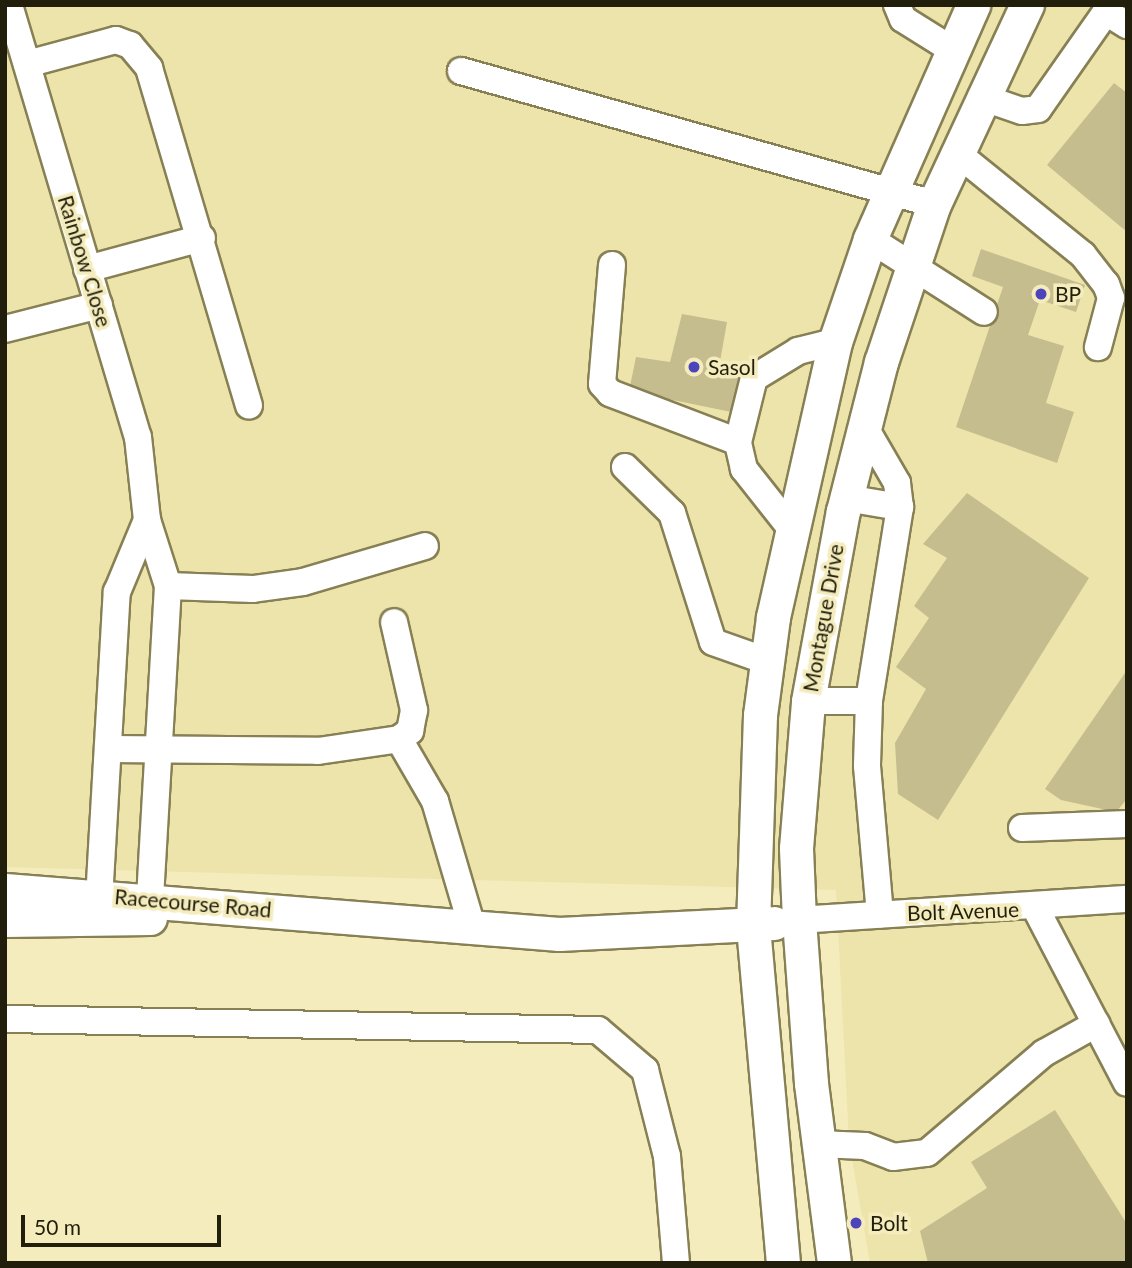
<!DOCTYPE html>
<html>
<head>
<meta charset="utf-8">
<style>
  body { margin:0 }
  #map { position:relative; width:1132px; height:1268px; overflow:hidden; background:#f4ecbc; font-family:Lato,sans-serif }
  div>[style] { position:absolute }
  .built>* { inset:0; background:#ede4ac }
  .building>* { inset:0; background:#c5bd8e }
  .roads { filter:drop-shadow(2px 0 #878054) drop-shadow(-2px 0 #878054) drop-shadow(0 2px #878054) drop-shadow(0 -2px #878054) }
  .minor>* { height:26px; margin:-13px; padding:0 13px; transform-origin:13px; border-radius:13px; background:#fff }
  .major>* { height:33px; margin:-16.5px; padding:0 16.5px; transform-origin:16.5px; border-radius:16.5px; background:#fff }
  .dots>* { width:19px; height:19px; translate:-50% -50%; box-sizing:border-box; border:4px solid #f4ecbc; border-radius:50% }
  span { translate:-50% -50%; white-space:nowrap; text-align:center; line-height:1.15; -webkit-text-stroke:7px #f4ecbc; paint-order:stroke }
  .street-label { font-size:21px; color:#211e0c }
  .poi-label { font-size:21px; color:#211e0c }
  .left { translate:0 -50%; text-align:left }
  .frame { position:absolute; inset:0; border:7px solid #211e0c; pointer-events:none }
  .scale { position:absolute; left:21px; top:1215px; width:200px; height:32px; box-sizing:border-box; border:4px solid #211e0c; border-top:0; padding-left:9px; font-size:21px; line-height:24px; white-space:nowrap; color:#211e0c; -webkit-text-stroke:5px #f4ecbc; paint-order:stroke }
</style>
</head>
<body>
<div id="map">
  <div class="built">
    <i style="clip-path:polygon(5px 5px,1127px 5px,1127px 1263px,870px 1263px,849px 1142px,836px 890px,5px 867px)"></i>
  </div>
  <div class="building">
    <i style="clip-path:polygon(1114px 83px,1127px 93px,1127px 232px,1047px 165px)"></i>
    <i style="clip-path:polygon(981px 249px,1085px 285px,1076px 312px,1040px 300px,1028px 335px,1064px 346px,1046px 403px,1074px 412px,1057px 463px,956px 427px,1003px 287px,972px 276px)"></i>
    <i style="clip-path:polygon(682px 314px,727px 322px,718px 373px,749px 379px,741px 414px,629px 391px,636px 357px,670px 362px)"></i>
    <i style="clip-path:polygon(967px 493px,1089px 578px,938px 820px,898px 794px,895px 743px,926px 689px,896px 667px,929px 618px,914px 606px,947px 558px,923px 544px)"></i>
    <i style="clip-path:polygon(1127px 670px,1127px 799px,1116px 812px,1061px 800px,1045px 789px)"></i>
    <i style="clip-path:polygon(1055px 1110px,1127px 1224px,1127px 1263px,928px 1263px,920px 1231px,987px 1188px,971px 1162px)"></i>
  </div>
  <div class="roads">
    <div class="minor">
      <i style="left:9px;top:5px;width:451px;rotate:73.4deg"></i>
      <i style="left:138px;top:437px;width:83px;rotate:83.8deg"></i>
      <i style="left:147px;top:520px;width:69px;rotate:72.3deg"></i>
      <i style="left:168px;top:586px;width:333px;rotate:93.3deg"></i>
      <i style="left:897px;top:5px;width:15px;rotate:67deg"></i>
      <i style="left:903px;top:19px;width:57px;rotate:32deg"></i>
      <i style="left:27px;top:64px;width:92px;rotate:-15.1deg"></i>
      <i style="left:116px;top:40px;width:15px;rotate:20deg"></i>
      <i style="left:130px;top:45px;width:30px;rotate:50deg"></i>
      <i style="left:149px;top:68px;width:352px;rotate:73.5deg"></i>
      <i style="left:461px;top:71px;width:491px;rotate:15.7deg"></i>
      <i style="left:981px;top:97px;width:43px;rotate:18.9deg"></i>
      <i style="left:1022px;top:111px;width:16px;rotate:-7deg"></i>
      <i style="left:1038px;top:109px;width:118px;rotate:-55deg"></i>
      <i style="left:1106px;top:12px;width:25px;rotate:32deg"></i>
      <i style="left:957px;top:153px;width:162px;rotate:39deg"></i>
      <i style="left:1083px;top:255px;width:37px;rotate:52deg"></i>
      <i style="left:1106px;top:284px;width:15px;rotate:70deg"></i>
      <i style="left:1111px;top:298px;width:51px;rotate:104.9deg"></i>
      <i style="left:870px;top:239px;width:135px;rotate:32.6deg"></i>
      <i style="left:612px;top:265px;width:119px;rotate:94.8deg"></i>
      <i style="left:602px;top:384px;width:12px;rotate:48deg"></i>
      <i style="left:610px;top:393px;width:137px;rotate:20.9deg"></i>
      <i style="left:87px;top:269px;width:119px;rotate:-15.1deg"></i>
      <i style="left:5px;top:329px;width:97px;rotate:-14.3deg"></i>
      <i style="left:864px;top:426px;width:66px;rotate:59.9deg"></i>
      <i style="left:897px;top:483px;width:24px;rotate:83deg"></i>
      <i style="left:900px;top:507px;width:196px;rotate:99.1deg"></i>
      <i style="left:869px;top:701px;width:65px;rotate:91.8deg"></i>
      <i style="left:867px;top:766px;width:149px;rotate:85deg"></i>
      <i style="left:625px;top:467px;width:66px;rotate:44.4deg"></i>
      <i style="left:672px;top:513px;width:135px;rotate:72.4deg"></i>
      <i style="left:713px;top:642px;width:57px;rotate:19.4deg"></i>
      <i style="left:846px;top:498px;width:55px;rotate:9.5deg"></i>
      <i style="left:789px;top:526px;width:73px;rotate:-128.3deg"></i>
      <i style="left:744px;top:469px;width:28px;rotate:-103deg"></i>
      <i style="left:738px;top:442px;width:66px;rotate:-76deg"></i>
      <i style="left:754px;top:378px;width:52px;rotate:-31.5deg"></i>
      <i style="left:798px;top:351px;width:38px;rotate:-14deg"></i>
      <i style="left:168px;top:586px;width:85px;rotate:2deg"></i>
      <i style="left:253px;top:589px;width:50px;rotate:-8deg"></i>
      <i style="left:303px;top:582px;width:127px;rotate:-16.4deg"></i>
      <i style="left:808px;top:701px;width:61px"></i>
      <i style="left:399px;top:739px;width:72px;rotate:59.9deg"></i>
      <i style="left:435px;top:801px;width:131px;rotate:73.6deg"></i>
      <i style="left:109px;top:749px;width:209px;rotate:0.5deg"></i>
      <i style="left:318px;top:751px;width:82px;rotate:-8.4deg"></i>
      <i style="left:399px;top:739px;width:14px;rotate:-36deg"></i>
      <i style="left:410px;top:731px;width:21px;rotate:-79deg"></i>
      <i style="left:414px;top:710px;width:90px;rotate:-102.8deg"></i>
      <i style="left:1022px;top:828px;width:105px;rotate:-2.2deg"></i>
      <i style="left:1036px;top:909px;width:196px;rotate:62.4deg"></i>
      <i style="left:98px;top:917px;width:326px;rotate:-86.7deg"></i>
      <i style="left:117px;top:592px;width:78px;rotate:-67.4deg"></i>
      <i style="left:799px;top:920px;width:329px;rotate:-3.7deg"></i>
      <i style="left:5px;top:1019px;width:593px;rotate:1.06deg"></i>
      <i style="left:598px;top:1030px;width:62px;rotate:40.4deg"></i>
      <i style="left:645px;top:1070px;width:89px;rotate:75.7deg"></i>
      <i style="left:667px;top:1156px;width:107px;rotate:85.2deg"></i>
      <i style="left:818px;top:1144px;width:47px;rotate:2.4deg"></i>
      <i style="left:865px;top:1146px;width:30px;rotate:21deg"></i>
      <i style="left:893px;top:1157px;width:34px;rotate:-7deg"></i>
      <i style="left:927px;top:1153px;width:154px;rotate:-40.5deg"></i>
      <i style="left:1044px;top:1053px;width:60px;rotate:-29.1deg"></i>
    </div>
    <div class="major">
      <i style="left:5px;top:890px;width:556px;rotate:4.54deg"></i>
      <i style="left:559px;top:934px;width:215px;rotate:-2.9deg"></i>
      <i style="left:5px;top:920px;width:145px;rotate:-0.8deg"></i>
      <i style="left:783px;top:1263px;width:338px;rotate:-95.1deg"></i>
      <i style="left:753px;top:926px;width:211px;rotate:-88.1deg"></i>
      <i style="left:760px;top:715px;width:99px;rotate:-82.4deg"></i>
      <i style="left:773px;top:617px;width:282px;rotate:-77.3deg"></i>
      <i style="left:835px;top:342px;width:109px;rotate:-71.2deg"></i>
      <i style="left:870px;top:239px;width:256px;rotate:-66.2deg"></i>
      <i style="left:834px;top:1263px;width:181px;rotate:-97.3deg"></i>
      <i style="left:811px;top:1083px;width:163px;rotate:-94.2deg"></i>
      <i style="left:799px;top:920px;width:72px;rotate:-92.4deg"></i>
      <i style="left:796px;top:848px;width:147px;rotate:-85.3deg"></i>
      <i style="left:808px;top:701px;width:193px;rotate:-79.6deg"></i>
      <i style="left:843px;top:511px;width:154px;rotate:-75.7deg"></i>
      <i style="left:881px;top:362px;width:167px;rotate:-71.5deg"></i>
      <i style="left:934px;top:204px;width:220px;rotate:-65deg"></i>
    </div>
  </div>
  <div class="dots">
    <i style="left:1041px;top:294px;background:#4c44bb"></i>
    <i style="left:694px;top:367px;background:#4c44bb"></i>
    <i style="left:856px;top:1223px;background:#4c44bb"></i>
  </div>
  <div class="street-label">
    <span style="left:85px;top:261px;rotate:73deg">Rainbow Close</span>
    <span style="left:823px;top:618px;rotate:-80deg">Montague Drive</span>
    <span style="left:193px;top:903px;rotate:5deg">Racecourse Road</span>
    <span style="left:963px;top:911px;rotate:-2deg">Bolt Avenue</span>
  </div>
  <div class="poi-label">
    <span class="left" style="left:1055px;top:294px">BP</span>
    <span class="left" style="left:708px;top:367px">Sasol</span>
    <span class="left" style="left:870px;top:1223px">Bolt</span>
  </div>
  <div class="frame"></div>
  <div class="scale">50 m</div>
</div>
</body>
</html>
